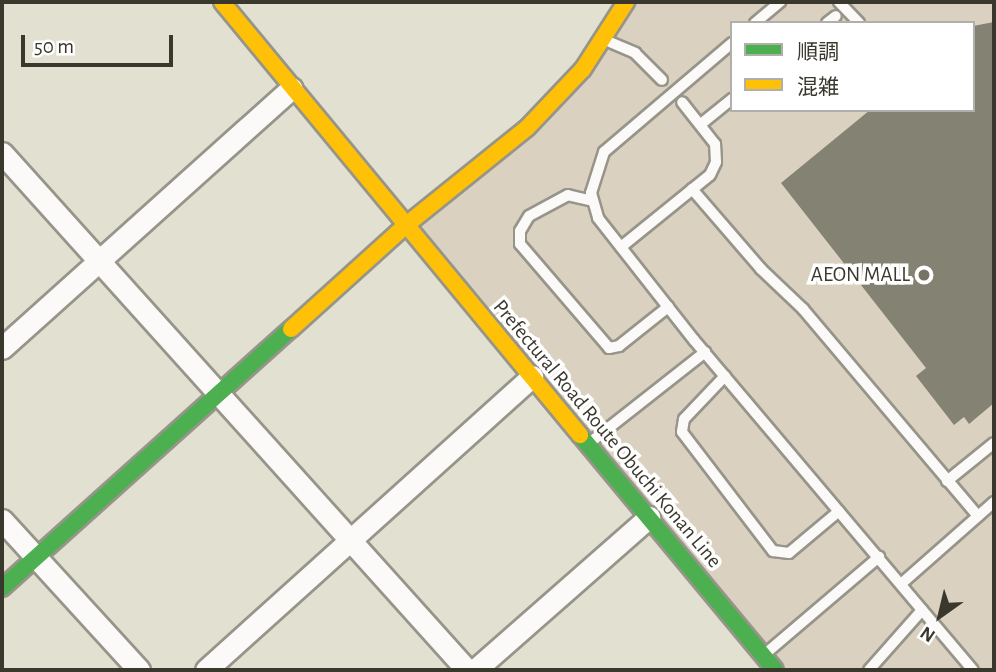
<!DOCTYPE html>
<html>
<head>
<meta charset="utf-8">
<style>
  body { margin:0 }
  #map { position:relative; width:996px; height:672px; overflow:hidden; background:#e2e0d1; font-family:"Alegreya Sans","Noto Sans JP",sans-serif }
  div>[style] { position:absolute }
  .commercial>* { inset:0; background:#dbd1c1 }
  .building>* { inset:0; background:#848272 }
  .roads { filter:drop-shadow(2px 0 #97958a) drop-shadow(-2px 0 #97958a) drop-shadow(0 2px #97958a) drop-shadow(0 -2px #97958a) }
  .lane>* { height:10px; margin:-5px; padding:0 5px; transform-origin:5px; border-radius:5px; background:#fbfaf8 }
  .street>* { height:21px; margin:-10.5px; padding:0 10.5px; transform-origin:10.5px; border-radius:10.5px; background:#fbfaf8 }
  .fast>* { height:16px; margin:-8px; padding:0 8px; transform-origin:8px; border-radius:8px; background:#4caf50 }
  .slow>* { height:16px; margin:-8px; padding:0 8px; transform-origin:8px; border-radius:8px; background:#ffc107 }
  .dots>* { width:19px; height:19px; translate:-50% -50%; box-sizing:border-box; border:4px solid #fff; border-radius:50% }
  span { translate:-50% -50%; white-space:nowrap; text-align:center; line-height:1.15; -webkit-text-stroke:7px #fff; paint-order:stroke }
  .poi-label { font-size:21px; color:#3a382d }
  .right { translate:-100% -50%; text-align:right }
  .street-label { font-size:21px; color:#3a382d }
  .frame { position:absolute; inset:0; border:4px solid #3a382d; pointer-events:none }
  .legend { position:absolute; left:730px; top:21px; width:245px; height:91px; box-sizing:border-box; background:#fff; border:2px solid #b0afab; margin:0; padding:9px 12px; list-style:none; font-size:21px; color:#3a382d }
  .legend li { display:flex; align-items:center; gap:14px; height:35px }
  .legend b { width:35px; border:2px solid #b0afab }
  .north { position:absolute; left:905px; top:581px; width:70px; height:70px; -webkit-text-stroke:5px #fff; paint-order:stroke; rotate:214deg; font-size:19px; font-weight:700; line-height:28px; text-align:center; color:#3a382d }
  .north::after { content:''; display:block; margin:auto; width:24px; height:32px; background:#3a382d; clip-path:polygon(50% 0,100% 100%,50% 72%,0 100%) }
  .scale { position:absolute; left:21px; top:35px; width:152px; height:32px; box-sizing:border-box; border:4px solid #3a382d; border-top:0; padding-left:9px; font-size:21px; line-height:24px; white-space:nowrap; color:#3a382d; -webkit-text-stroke:5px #fff; paint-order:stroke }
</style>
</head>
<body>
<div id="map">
  <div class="commercial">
    <i style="clip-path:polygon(evenodd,626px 2px,994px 2px,994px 670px,770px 670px,405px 226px,527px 128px,626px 2px,732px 23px,973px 23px,973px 110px,732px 110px,732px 23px)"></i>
  </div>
  <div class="building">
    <i style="clip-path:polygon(994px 22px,994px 403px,969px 424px,964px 417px,954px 425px,916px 376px,926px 368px,781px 183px,870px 110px,973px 110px,973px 26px)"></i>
  </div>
  <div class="roads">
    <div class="lane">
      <i style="left:839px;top:2px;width:29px;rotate:46deg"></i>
      <i style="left:755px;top:23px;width:33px;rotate:-40deg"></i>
      <i style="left:827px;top:23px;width:11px;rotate:-38deg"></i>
      <i style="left:605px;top:40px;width:33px;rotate:23deg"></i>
      <i style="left:635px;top:53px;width:38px;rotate:45deg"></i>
      <i style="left:732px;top:43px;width:168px;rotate:139.6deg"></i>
      <i style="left:604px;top:152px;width:43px;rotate:107.6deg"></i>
      <i style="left:591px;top:193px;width:26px;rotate:74deg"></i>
      <i style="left:598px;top:218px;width:155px;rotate:51.8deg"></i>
      <i style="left:694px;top:340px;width:432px;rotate:49.8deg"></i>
      <i style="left:701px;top:124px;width:40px;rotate:-39deg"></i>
      <i style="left:692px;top:189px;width:106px;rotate:49.2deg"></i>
      <i style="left:761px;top:269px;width:58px;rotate:43.6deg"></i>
      <i style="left:803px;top:309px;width:271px;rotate:49.8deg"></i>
      <i style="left:593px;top:201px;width:26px;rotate:-167deg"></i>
      <i style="left:568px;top:195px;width:44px;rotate:151.7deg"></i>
      <i style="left:529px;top:216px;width:17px;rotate:121deg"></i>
      <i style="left:520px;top:231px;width:13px;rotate:90deg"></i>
      <i style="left:520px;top:244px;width:137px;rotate:49.4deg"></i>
      <i style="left:609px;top:348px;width:10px;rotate:-11deg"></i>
      <i style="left:619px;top:346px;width:63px;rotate:-38.5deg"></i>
      <i style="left:621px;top:247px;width:114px;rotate:-39deg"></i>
      <i style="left:710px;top:175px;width:14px;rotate:-65deg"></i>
      <i style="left:716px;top:162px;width:18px;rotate:-93deg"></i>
      <i style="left:715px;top:144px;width:53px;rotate:-128.2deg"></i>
      <i style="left:725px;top:376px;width:59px;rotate:133.6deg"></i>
      <i style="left:684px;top:419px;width:13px;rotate:99deg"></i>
      <i style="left:682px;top:432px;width:150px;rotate:52.6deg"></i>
      <i style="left:773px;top:551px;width:16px;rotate:7deg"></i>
      <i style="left:789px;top:553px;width:65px;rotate:-40deg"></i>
      <i style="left:592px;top:441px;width:144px;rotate:-38.2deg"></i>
      <i style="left:947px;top:481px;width:60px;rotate:-39deg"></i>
      <i style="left:901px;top:584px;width:124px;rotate:-41.4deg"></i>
      <i style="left:765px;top:654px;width:150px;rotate:-40.4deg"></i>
      <i style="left:869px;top:670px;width:80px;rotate:-48.5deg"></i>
    </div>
    <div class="street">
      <i style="left:2px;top:153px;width:695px;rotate:48.03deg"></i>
      <i style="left:2px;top:348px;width:389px;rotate:-41.9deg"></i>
      <i style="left:2px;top:520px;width:203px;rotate:47.6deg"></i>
      <i style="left:206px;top:670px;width:439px;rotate:-42deg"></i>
      <i style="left:475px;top:670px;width:232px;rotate:-41.3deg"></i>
    </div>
    <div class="fast">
      <i style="left:580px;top:435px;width:305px;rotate:50.3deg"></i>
      <i style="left:2px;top:588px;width:388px;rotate:-41.9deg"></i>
    </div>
    <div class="slow">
      <i style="left:222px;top:2px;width:562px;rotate:50.42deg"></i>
      <i style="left:291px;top:329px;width:154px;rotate:-42.1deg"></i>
      <i style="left:405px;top:226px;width:156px;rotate:-38.8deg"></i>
      <i style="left:527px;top:128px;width:81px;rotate:-46.5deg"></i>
      <i style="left:583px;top:69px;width:80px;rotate:-57.3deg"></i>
    </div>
  </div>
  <div class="dots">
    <i style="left:924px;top:275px;background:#757366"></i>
  </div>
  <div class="poi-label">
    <span class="right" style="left:910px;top:275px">AEON MALL</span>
  </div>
  <div class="street-label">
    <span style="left:607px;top:434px;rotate:50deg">Prefectural Road Route Obuchi Konan Line</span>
  </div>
  <div class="frame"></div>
  <ul class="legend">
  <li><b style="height:9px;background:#4caf50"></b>順調</li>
  <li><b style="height:9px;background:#ffc107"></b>混雑</li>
  </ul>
  <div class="north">N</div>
  <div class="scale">50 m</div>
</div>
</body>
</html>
